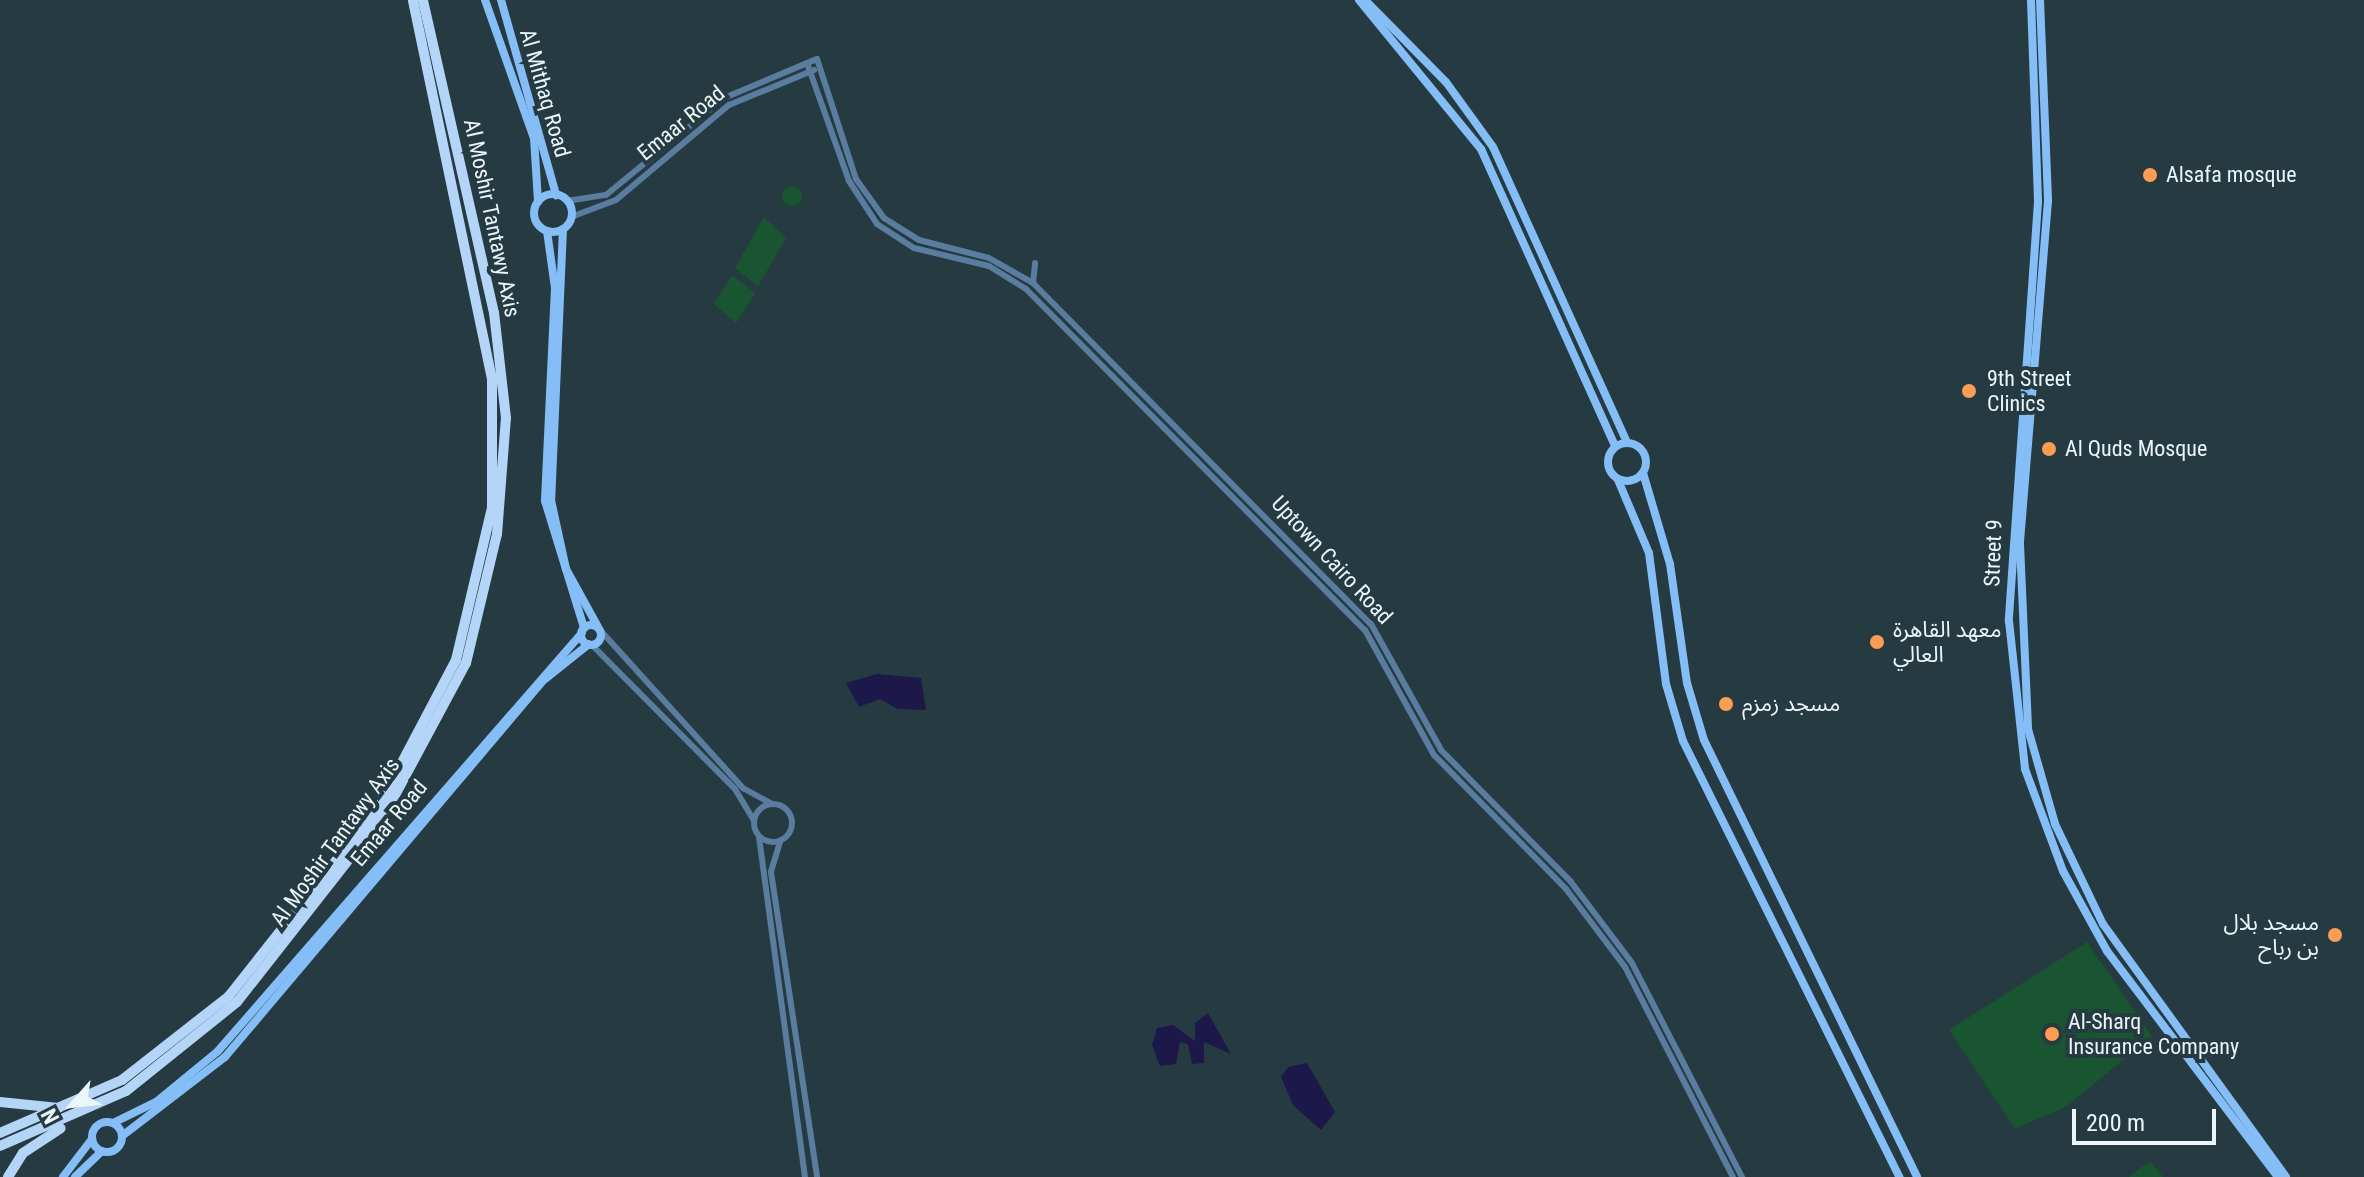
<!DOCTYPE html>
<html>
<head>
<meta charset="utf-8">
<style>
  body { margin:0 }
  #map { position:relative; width:2364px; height:1177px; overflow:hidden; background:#263b41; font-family:"Roboto Condensed","Noto Sans Arabic",sans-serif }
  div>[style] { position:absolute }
  .green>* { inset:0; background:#185530 }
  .round { border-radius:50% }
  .water>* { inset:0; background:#1c1849 }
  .minor>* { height:6px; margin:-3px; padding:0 3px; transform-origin:3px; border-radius:3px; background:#597c9f }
  .minor>.ring { margin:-3px; padding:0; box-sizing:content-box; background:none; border:6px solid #597c9f; border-radius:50% }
  .major>* { height:8px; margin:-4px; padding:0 4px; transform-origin:4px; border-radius:4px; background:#85bdf7 }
  .major>.ring { margin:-4px; padding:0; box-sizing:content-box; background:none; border:8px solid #85bdf7; border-radius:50% }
  .highway>* { height:10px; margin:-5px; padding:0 5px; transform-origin:5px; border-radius:5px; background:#b4d5f7 }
  .dots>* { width:22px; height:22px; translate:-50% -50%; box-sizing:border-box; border:4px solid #263b41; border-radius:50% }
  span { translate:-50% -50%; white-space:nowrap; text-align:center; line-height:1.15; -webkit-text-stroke:8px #263b41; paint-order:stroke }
  .street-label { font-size:22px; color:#eaf6fa }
  .poi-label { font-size:22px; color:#eaf6fa }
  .left { translate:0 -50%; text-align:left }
  .right { translate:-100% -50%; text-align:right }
  .north { position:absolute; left:32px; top:1065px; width:80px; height:80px; -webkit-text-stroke:6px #263b41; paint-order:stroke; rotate:243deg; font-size:22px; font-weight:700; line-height:32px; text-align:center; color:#eaf6fa }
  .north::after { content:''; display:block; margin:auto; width:28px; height:36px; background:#eaf6fa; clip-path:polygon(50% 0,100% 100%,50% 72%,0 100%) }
  .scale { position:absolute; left:2072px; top:1109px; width:144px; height:36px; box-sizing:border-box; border:4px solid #eaf6fa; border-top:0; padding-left:10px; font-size:24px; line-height:28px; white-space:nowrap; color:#eaf6fa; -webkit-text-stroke:6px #263b41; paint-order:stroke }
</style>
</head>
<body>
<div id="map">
  <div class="green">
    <i class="round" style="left:782px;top:186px;width:20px;height:20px"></i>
    <i style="clip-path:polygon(764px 217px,786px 238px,758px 286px,735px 268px)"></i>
    <i style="clip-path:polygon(732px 275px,755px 293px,736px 323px,714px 304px)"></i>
    <i style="clip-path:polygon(2087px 942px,2152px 1036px,2067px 1106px,2015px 1129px,1949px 1030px)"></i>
    <i style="clip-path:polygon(2151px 1162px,2163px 1177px,2129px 1177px,2140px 1168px)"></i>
  </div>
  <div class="water">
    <i style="clip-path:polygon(877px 674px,921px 678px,926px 710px,897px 709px,880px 699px,859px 707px,846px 683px)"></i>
    <i style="clip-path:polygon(1208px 1013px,1231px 1054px,1204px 1042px,1204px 1063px,1192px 1064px,1188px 1044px,1180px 1042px,1176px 1064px,1160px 1066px,1152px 1045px,1157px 1028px,1173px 1025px,1195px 1041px,1195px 1023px)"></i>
    <i style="clip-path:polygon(1307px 1063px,1335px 1112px,1321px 1130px,1293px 1105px,1281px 1077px,1288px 1067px)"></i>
  </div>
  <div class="minor">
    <i style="left:807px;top:63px;width:125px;rotate:70.4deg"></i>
    <i style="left:849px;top:181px;width:51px;rotate:56.9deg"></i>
    <i style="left:877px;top:224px;width:44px;rotate:33deg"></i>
    <i style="left:914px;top:248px;width:77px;rotate:13.5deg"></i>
    <i style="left:989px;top:266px;width:44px;rotate:31.9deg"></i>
    <i style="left:1026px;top:289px;width:481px;rotate:45.2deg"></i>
    <i style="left:1365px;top:630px;width:143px;rotate:61.1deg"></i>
    <i style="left:1434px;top:755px;width:188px;rotate:45.4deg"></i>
    <i style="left:1566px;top:889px;width:98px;rotate:52.9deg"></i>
    <i style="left:1625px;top:967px;width:236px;rotate:62.8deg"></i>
    <i style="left:567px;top:201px;width:39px;rotate:-9deg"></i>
    <i style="left:606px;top:195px;width:153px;rotate:-39.4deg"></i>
    <i style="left:724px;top:98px;width:101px;rotate:-22.8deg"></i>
    <i style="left:817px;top:59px;width:126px;rotate:72deg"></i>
    <i style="left:856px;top:179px;width:48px;rotate:54.3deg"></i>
    <i style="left:884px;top:218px;width:41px;rotate:32.2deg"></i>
    <i style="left:919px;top:240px;width:72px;rotate:14.4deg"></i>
    <i style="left:989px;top:258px;width:51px;rotate:29.6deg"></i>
    <i style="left:1033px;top:283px;width:480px;rotate:45.3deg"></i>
    <i style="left:1371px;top:624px;width:144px;rotate:60.9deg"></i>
    <i style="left:1441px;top:750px;width:185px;rotate:45.4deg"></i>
    <i style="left:1571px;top:882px;width:101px;rotate:53deg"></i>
    <i style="left:1632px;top:963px;width:241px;rotate:62.8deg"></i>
    <i style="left:571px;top:217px;width:48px;rotate:-20.7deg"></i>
    <i style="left:616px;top:200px;width:148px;rotate:-40.1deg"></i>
    <i style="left:729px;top:105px;width:92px;rotate:-22.4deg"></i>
    <i style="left:1033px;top:283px;width:20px;rotate:-84deg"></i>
    <i style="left:601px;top:631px;width:212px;rotate:47.9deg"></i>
    <i style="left:743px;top:788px;width:33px;rotate:29deg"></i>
    <i style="left:592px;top:645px;width:203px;rotate:45.2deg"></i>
    <i style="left:735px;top:789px;width:37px;rotate:59deg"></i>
    <i class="ring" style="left:754px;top:804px;width:32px;height:32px"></i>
    <i style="left:759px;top:837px;width:343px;rotate:82.3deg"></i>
    <i style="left:780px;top:842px;width:31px;rotate:107deg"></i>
    <i style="left:771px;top:872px;width:308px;rotate:81.4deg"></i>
  </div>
  <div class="major">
    <i style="left:485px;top:0;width:146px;rotate:70.5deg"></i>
    <i style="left:534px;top:138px;width:64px;rotate:86.4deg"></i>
    <i style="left:501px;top:0;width:203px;rotate:74.2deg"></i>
    <i style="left:1359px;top:0;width:193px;rotate:50.7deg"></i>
    <i style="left:1481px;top:149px;width:326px;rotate:65.7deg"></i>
    <i style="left:1365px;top:0;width:115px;rotate:45.4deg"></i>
    <i style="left:1446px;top:82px;width:80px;rotate:54.1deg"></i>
    <i style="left:1493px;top:147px;width:325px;rotate:65.6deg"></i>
    <i style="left:2031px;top:0;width:202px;rotate:88deg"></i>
    <i style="left:2038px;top:202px;width:420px;rotate:94deg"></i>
    <i style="left:2009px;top:621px;width:149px;rotate:83.8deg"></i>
    <i style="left:2025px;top:769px;width:109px;rotate:69.6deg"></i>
    <i style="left:2063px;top:871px;width:91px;rotate:61.2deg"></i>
    <i style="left:2107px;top:951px;width:283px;rotate:52.9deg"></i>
    <i style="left:2040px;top:0;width:201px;rotate:87.7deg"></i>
    <i style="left:2048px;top:201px;width:344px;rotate:94.7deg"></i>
    <i style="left:2020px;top:544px;width:185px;rotate:87.5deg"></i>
    <i style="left:2028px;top:729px;width:99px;rotate:74.1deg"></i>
    <i style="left:2055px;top:824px;width:111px;rotate:64.4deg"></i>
    <i style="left:2103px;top:924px;width:312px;rotate:54.1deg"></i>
    <i class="ring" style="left:534px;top:194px;width:30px;height:30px"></i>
    <i style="left:563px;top:229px;width:271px;rotate:92.5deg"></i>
    <i style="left:551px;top:500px;width:71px;rotate:77.7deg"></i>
    <i style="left:566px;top:569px;width:66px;rotate:61.1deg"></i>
    <i style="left:547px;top:231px;width:58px;rotate:82deg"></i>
    <i style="left:555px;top:288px;width:213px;rotate:92.7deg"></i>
    <i style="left:545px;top:501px;width:133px;rotate:72.9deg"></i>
    <i class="ring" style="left:1608px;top:443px;width:30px;height:30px"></i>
    <i style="left:1643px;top:473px;width:95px;rotate:73.5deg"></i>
    <i style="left:1670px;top:564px;width:120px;rotate:81.9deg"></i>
    <i style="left:1687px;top:683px;width:59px;rotate:73.4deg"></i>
    <i style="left:1704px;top:740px;width:486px;rotate:64deg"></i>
    <i style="left:1618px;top:480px;width:79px;rotate:67deg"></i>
    <i style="left:1649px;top:553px;width:132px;rotate:82.6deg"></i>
    <i style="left:1666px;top:684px;width:59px;rotate:73.4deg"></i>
    <i style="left:1683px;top:741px;width:487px;rotate:63.6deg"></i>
    <i class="ring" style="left:581px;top:625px;width:12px;height:12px"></i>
    <i class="ring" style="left:92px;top:1122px;width:22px;height:22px"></i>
    <i style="left:113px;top:1123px;width:48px;rotate:-26deg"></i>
    <i style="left:156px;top:1102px;width:80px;rotate:-39.4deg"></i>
    <i style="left:218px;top:1051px;width:554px;rotate:-48.95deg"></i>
    <i style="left:122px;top:1136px;width:130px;rotate:-37.5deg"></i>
    <i style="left:225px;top:1057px;width:495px;rotate:-49.8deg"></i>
    <i style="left:545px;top:679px;width:56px;rotate:-38.5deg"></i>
    <i style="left:63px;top:1177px;width:48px;rotate:-52.7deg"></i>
    <i style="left:75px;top:1177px;width:37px;rotate:-44deg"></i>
  </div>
  <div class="highway">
    <i style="left:0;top:1102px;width:59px;rotate:5.8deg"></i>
    <i style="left:0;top:1133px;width:133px;rotate:-23.5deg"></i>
    <i style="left:122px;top:1080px;width:136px;rotate:-38.1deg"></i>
    <i style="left:229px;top:996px;width:242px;rotate:-51.7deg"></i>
    <i style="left:379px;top:806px;width:165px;rotate:-62.2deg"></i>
    <i style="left:456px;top:660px;width:156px;rotate:-76.7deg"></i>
    <i style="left:492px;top:508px;width:129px;rotate:-90deg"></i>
    <i style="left:492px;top:379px;width:387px;rotate:-101.8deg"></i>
    <i style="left:0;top:1146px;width:137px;rotate:-23.6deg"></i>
    <i style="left:126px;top:1091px;width:142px;rotate:-38.7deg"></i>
    <i style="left:237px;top:1002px;width:241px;rotate:-51.9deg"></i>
    <i style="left:386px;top:812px;width:169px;rotate:-61.8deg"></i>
    <i style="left:466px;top:663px;width:133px;rotate:-76.5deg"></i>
    <i style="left:497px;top:534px;width:116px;rotate:-85.6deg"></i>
    <i style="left:506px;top:418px;width:106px;rotate:-96.5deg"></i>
    <i style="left:494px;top:313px;width:321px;rotate:-102.8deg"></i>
    <i style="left:8px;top:1177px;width:28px;rotate:-58deg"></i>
    <i style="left:23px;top:1153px;width:45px;rotate:-33.3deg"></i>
  </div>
  <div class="dots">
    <i style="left:2150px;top:175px;background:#fc9d53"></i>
    <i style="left:1969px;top:391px;background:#fc9d53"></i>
    <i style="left:2049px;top:449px;background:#fc9d53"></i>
    <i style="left:1877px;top:642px;background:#fc9d53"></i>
    <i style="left:1726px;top:704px;background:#fc9d53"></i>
    <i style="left:2335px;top:935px;background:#fc9d53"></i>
    <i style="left:2052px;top:1034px;background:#fc9d53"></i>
  </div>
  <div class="street-label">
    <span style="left:545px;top:93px;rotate:74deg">Al Mithaq Road</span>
    <span style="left:681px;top:123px;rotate:-39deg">Emaar Road</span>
    <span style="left:492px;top:218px;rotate:78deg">Al Moshir Tantawy Axis</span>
    <span style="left:1993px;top:553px;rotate:-88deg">Street 9</span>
    <span style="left:1332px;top:560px;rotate:47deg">Uptown Cairo Road</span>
    <span style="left:389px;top:823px;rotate:-50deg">Emaar Road</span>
    <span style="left:335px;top:842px;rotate:-54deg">Al Moshir Tantawy Axis</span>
  </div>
  <div class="poi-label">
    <span class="left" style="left:2166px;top:175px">Alsafa mosque</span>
    <span class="left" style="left:1987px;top:391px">9th Street<br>Clinics</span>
    <span class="left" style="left:2065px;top:449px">Al Quds Mosque</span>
    <span class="left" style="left:1893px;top:642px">معهد القاهرة<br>العالي</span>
    <span class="left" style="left:1742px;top:704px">مسجد زمزم</span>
    <span class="right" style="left:2319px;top:935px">مسجد بلال<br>بن رباح</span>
    <span class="left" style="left:2068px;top:1034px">Al-Sharq<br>Insurance Company</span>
  </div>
  <div class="north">N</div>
  <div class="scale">200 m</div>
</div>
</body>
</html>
